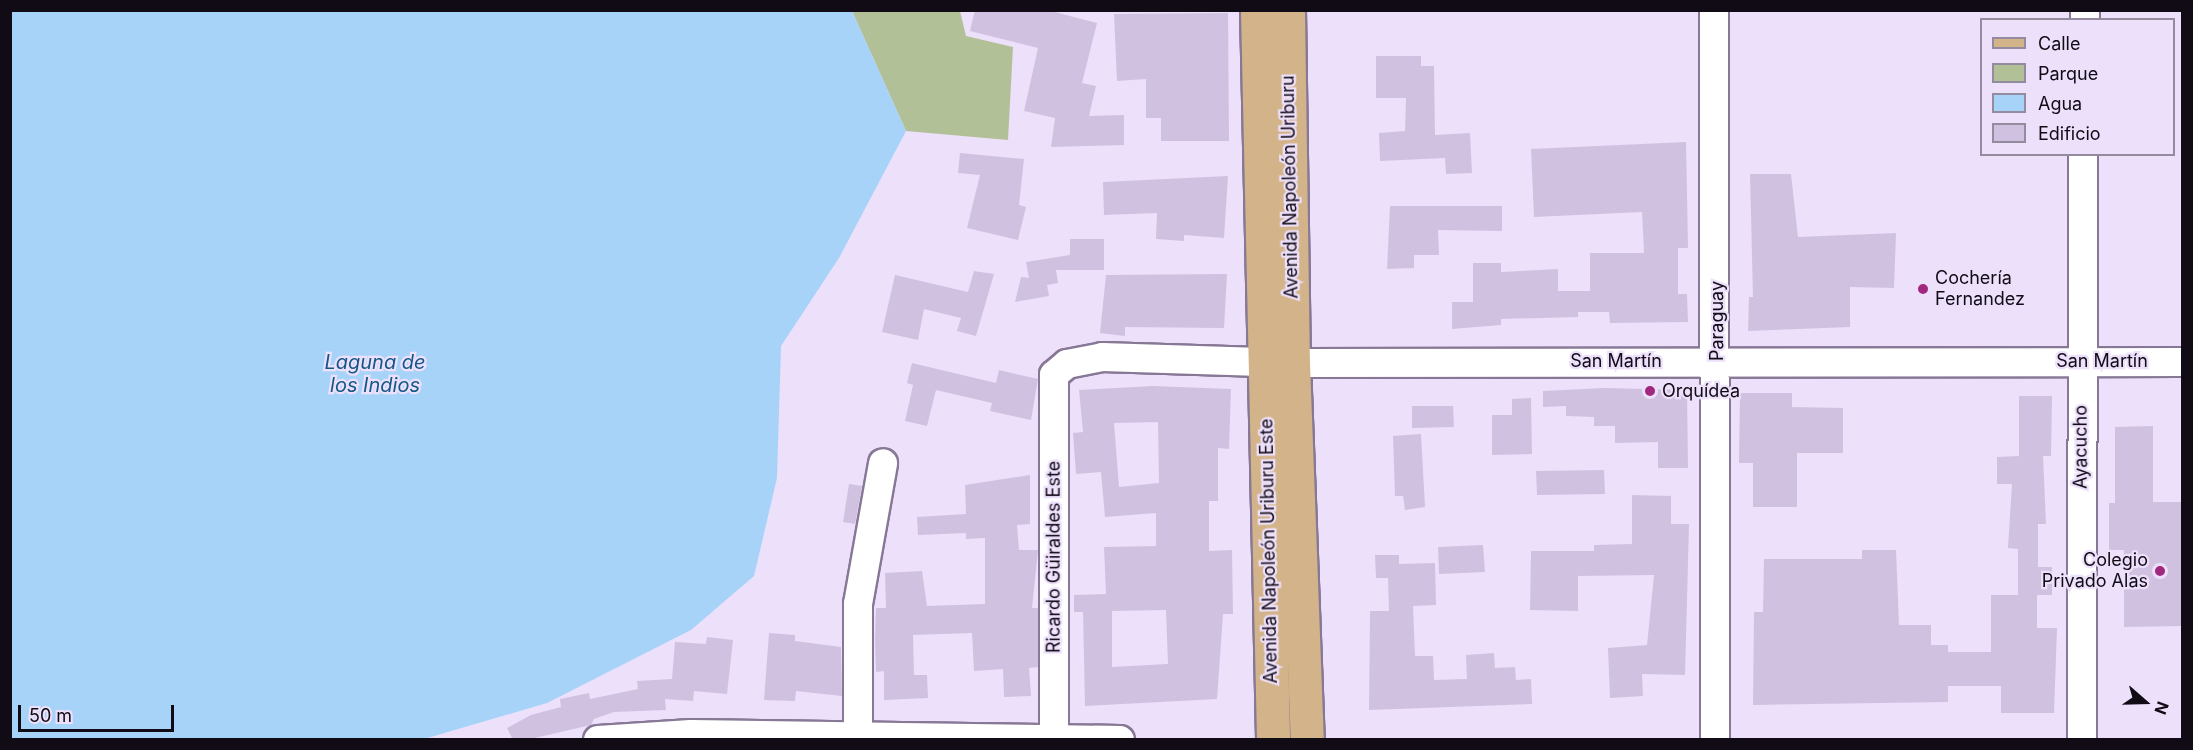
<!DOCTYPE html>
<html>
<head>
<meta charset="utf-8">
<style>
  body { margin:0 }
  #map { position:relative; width:2193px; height:750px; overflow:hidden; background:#ede0fb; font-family:Inter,sans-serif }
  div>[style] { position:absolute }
  .green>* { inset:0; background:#b2c097 }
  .water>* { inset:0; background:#a7d3f9 }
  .building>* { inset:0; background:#d1c1e1 }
  .roads { filter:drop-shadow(2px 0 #877896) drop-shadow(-2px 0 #877896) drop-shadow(0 2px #877896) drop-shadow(0 -2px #877896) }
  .minor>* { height:28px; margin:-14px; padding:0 14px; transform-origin:14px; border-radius:14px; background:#fff }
  .major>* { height:33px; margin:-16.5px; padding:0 16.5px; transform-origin:16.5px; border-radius:16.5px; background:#d3b389 }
  .dots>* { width:16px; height:16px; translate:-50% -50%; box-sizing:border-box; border:3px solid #ede0fb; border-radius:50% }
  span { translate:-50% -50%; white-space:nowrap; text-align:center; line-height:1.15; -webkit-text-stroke:4.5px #ede0fb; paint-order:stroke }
  .street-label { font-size:18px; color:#110b16 }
  .poi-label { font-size:18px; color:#110b16 }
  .left { translate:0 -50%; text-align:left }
  .right { translate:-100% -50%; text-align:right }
  .water-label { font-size:20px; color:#135887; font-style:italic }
  .frame { position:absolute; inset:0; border:12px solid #110b16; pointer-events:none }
  .legend { position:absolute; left:1980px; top:18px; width:195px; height:138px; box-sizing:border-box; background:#ede0fb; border:2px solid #958b9f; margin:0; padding:8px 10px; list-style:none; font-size:18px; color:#110b16 }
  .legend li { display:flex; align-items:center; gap:12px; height:30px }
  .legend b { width:30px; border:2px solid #958b9f }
  .north { position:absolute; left:2115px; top:672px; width:60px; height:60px; -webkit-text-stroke:4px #ede0fb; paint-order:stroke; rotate:110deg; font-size:16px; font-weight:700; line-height:24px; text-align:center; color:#110b16 }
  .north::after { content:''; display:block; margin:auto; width:21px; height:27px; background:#110b16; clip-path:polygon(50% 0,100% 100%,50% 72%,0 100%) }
  .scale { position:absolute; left:18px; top:705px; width:156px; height:27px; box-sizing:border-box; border:3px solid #110b16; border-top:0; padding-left:8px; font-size:18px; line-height:21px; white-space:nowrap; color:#110b16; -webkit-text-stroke:4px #ede0fb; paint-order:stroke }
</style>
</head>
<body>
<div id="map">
  <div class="green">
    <i style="clip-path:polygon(852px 11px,960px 11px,966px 36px,1013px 47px,1008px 140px,906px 131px)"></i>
  </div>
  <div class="water">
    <i style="clip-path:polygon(10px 11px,852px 11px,906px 131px,839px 258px,781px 346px,777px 478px,754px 576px,691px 630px,547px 703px,424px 739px,11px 739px)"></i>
  </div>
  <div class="building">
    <i style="clip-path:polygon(975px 10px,1047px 10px,1097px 23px,1082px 83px,1096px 86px,1089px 116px,1124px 115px,1124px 145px,1051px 147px,1055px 118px,1024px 111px,1038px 48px,970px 31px)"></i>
    <i style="clip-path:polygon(1228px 13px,1229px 141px,1161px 141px,1161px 118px,1146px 118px,1146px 79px,1117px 81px,1114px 14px)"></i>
    <i style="clip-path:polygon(1376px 56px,1421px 56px,1421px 66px,1434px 66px,1435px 135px,1470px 133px,1472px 173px,1446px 174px,1445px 158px,1380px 161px,1379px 133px,1405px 131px,1406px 98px,1376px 98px)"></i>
    <i style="clip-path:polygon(1686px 142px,1688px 248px,1678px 248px,1678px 294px,1687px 294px,1688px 322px,1610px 323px,1609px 312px,1578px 312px,1578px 317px,1501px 319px,1501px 325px,1452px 329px,1452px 302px,1473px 302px,1473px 263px,1501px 263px,1501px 272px,1558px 269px,1558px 291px,1590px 291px,1590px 253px,1644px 253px,1642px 212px,1534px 217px,1531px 149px)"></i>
    <i style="clip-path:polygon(960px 153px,1024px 159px,1019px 205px,1026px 207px,1018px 240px,967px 228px,980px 175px,958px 173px)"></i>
    <i style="clip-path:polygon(1750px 174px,1791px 174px,1798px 237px,1896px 233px,1894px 288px,1850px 287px,1850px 327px,1748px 331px,1749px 297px,1753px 297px)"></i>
    <i style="clip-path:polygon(1228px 176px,1224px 238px,1184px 235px,1184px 241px,1156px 239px,1157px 213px,1104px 215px,1103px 182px)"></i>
    <i style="clip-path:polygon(1390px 206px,1502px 206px,1502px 231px,1438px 230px,1439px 255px,1414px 255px,1414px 268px,1387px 269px)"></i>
    <i style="clip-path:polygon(1070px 239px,1104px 239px,1104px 270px,1056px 270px,1058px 283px,1047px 285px,1049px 296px,1015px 302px,1021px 277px,1029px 278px,1026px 262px,1070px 255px)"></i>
    <i style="clip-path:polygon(974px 271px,994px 274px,976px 336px,957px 331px,961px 318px,924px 309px,918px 340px,882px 332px,895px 275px,968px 292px)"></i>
    <i style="clip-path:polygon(1227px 274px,1224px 328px,1125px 327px,1125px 336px,1100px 333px,1106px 275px)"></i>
    <i style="clip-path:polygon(912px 363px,996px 383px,999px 370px,1038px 379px,1031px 420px,990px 411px,992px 403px,936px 390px,927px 426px,905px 421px,913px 385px,907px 383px)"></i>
    <i style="clip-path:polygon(evenodd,1153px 386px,1231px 389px,1229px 449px,1218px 448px,1218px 501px,1209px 501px,1209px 551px,1232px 550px,1233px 614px,1223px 614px,1217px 699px,1085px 706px,1083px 612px,1074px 612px,1074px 595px,1106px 594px,1104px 547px,1156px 546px,1156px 513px,1105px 517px,1101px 472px,1076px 474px,1073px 433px,1083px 432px,1079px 390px,1153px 386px,1158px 422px,1159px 483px,1119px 487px,1114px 423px,1158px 422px,1153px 386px,1166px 610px,1168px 664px,1112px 667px,1112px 611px,1166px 610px)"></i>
    <i style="clip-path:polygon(1604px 388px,1687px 390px,1688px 468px,1658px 468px,1658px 442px,1615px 443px,1615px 426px,1594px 426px,1594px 417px,1566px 416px,1566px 406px,1543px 407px,1543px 391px)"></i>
    <i style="clip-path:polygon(1740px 393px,1792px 393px,1792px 407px,1843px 408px,1843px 453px,1797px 453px,1797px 507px,1753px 507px,1753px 463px,1739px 463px)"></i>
    <i style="clip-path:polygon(2019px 396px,2052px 396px,2051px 456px,2043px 456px,2046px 524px,2038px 524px,2038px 567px,2052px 567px,2052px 595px,2037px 595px,2037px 628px,2057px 628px,2054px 713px,2001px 713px,2001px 686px,1948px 686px,1948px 702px,1753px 705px,1754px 612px,1763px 612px,1764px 559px,1862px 559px,1862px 550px,1896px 550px,1899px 625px,1931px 625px,1931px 645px,1948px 645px,1948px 652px,1991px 652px,1991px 595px,2018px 595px,2018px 549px,2008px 548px,2012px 484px,1997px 484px,1997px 457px,2019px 456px)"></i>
    <i style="clip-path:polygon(1531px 398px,1532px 454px,1492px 455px,1492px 415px,1512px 415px,1512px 399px)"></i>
    <i style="clip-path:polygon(1412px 406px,1453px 406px,1454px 427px,1412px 428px)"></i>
    <i style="clip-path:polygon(2153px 426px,2153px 502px,2182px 502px,2182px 626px,2124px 627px,2124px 550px,2109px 550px,2109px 503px,2115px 503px,2115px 427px)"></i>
    <i style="clip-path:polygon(1421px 434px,1425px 507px,1405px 510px,1403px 496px,1395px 496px,1393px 436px)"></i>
    <i style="clip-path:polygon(1604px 470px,1605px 494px,1537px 495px,1536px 471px)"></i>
    <i style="clip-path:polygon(1030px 475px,1030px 524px,1017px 525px,1019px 550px,1038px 550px,1032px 608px,1038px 608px,1038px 667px,1029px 668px,1031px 696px,1004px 697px,1003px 669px,974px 671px,972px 633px,913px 635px,914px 675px,927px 675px,928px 698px,884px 700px,884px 671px,876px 672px,875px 639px,876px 608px,886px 608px,885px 573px,922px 571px,927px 606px,985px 604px,985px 538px,966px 539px,966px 533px,918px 535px,917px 517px,966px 514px,965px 485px)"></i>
    <i style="clip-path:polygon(849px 484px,862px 486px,855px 524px,843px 522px)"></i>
    <i style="clip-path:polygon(1632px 495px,1671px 496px,1671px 524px,1689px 524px,1685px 675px,1642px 674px,1643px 696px,1610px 698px,1608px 648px,1647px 645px,1654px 575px,1578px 576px,1578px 611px,1530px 610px,1531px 551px,1594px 551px,1594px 545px,1632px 544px)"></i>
    <i style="clip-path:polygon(1483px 545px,1485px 572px,1439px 574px,1438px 547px)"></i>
    <i style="clip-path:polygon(1375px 555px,1399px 555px,1399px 564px,1435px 563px,1436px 605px,1413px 606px,1415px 656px,1433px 656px,1434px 680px,1467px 679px,1466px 655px,1494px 653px,1495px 668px,1515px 667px,1516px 680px,1531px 679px,1532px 704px,1369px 710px,1370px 611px,1389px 611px,1388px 578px,1376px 578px)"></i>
    <i style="clip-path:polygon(769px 633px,795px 635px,795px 641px,841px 647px,842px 696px,796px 691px,795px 701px,764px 700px)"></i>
    <i style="clip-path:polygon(707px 637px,733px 640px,727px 694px,694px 691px,693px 701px,665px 699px,666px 710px,614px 712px,594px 719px,591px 725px,526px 740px,513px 740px,507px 728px,531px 715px,561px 707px,560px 699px,589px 693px,590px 699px,638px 689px,637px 681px,672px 679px,675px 642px,706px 644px)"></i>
  </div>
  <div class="roads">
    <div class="minor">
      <i style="left:1714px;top:10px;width:730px;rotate:89.92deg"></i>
      <i style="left:2085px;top:20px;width:10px;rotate:-90deg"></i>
      <i style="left:598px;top:740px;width:93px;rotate:-3.7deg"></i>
      <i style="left:691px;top:734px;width:429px;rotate:0.8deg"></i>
      <i style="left:858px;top:740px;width:136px;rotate:-90deg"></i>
      <i style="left:858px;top:604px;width:143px;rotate:-79.9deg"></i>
      <i style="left:1054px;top:740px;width:365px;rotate:-90deg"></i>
      <i style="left:1054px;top:375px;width:17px;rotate:-40deg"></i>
      <i style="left:1067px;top:364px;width:36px;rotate:-11deg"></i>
      <i style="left:1102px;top:357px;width:191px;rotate:1.8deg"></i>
      <i style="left:1293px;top:363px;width:889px;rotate:-0.06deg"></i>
      <i style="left:2082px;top:740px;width:586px;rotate:-89.9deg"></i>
    </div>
    <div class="major">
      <i style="left:1257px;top:10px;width:730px;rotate:88.74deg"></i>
      <i style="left:1288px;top:10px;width:353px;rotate:89.2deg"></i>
      <i style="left:1293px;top:363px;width:377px;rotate:87.9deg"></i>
    </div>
  </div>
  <div class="dots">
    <i style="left:1923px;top:289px;background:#a1287f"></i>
    <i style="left:1650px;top:391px;background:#a1287f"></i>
    <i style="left:2160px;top:571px;background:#a1287f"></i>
  </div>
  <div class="street-label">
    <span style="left:1290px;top:187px;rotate:-91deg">Avenida Napoleón Uriburu</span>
    <span style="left:1717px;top:321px;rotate:-90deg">Paraguay</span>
    <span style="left:1616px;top:361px">San Martín</span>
    <span style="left:2102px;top:361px">San Martín</span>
    <span style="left:2081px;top:447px;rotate:-90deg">Ayacucho</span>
    <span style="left:1269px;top:551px;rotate:-91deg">Avenida Napoleón Uriburu Este</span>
    <span style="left:1054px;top:557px;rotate:-90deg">Ricardo Güiraldes Este</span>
  </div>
  <div class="poi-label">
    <span class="left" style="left:1935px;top:289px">Cochería<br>Fernandez</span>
    <span class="left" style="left:1662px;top:391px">Orquídea</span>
    <span class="right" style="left:2148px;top:571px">Colegio<br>Privado Alas</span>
  </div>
  <div class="water-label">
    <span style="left:375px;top:374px">Laguna de<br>los Indios</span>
  </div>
  <div class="frame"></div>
  <ul class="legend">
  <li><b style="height:8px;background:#d3b389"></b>Calle</li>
  <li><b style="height:16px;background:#b2c097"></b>Parque</li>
  <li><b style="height:16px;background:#a7d3f9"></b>Agua</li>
  <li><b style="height:16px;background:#d1c1e1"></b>Edificio</li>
  </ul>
  <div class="north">N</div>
  <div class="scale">50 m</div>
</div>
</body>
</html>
